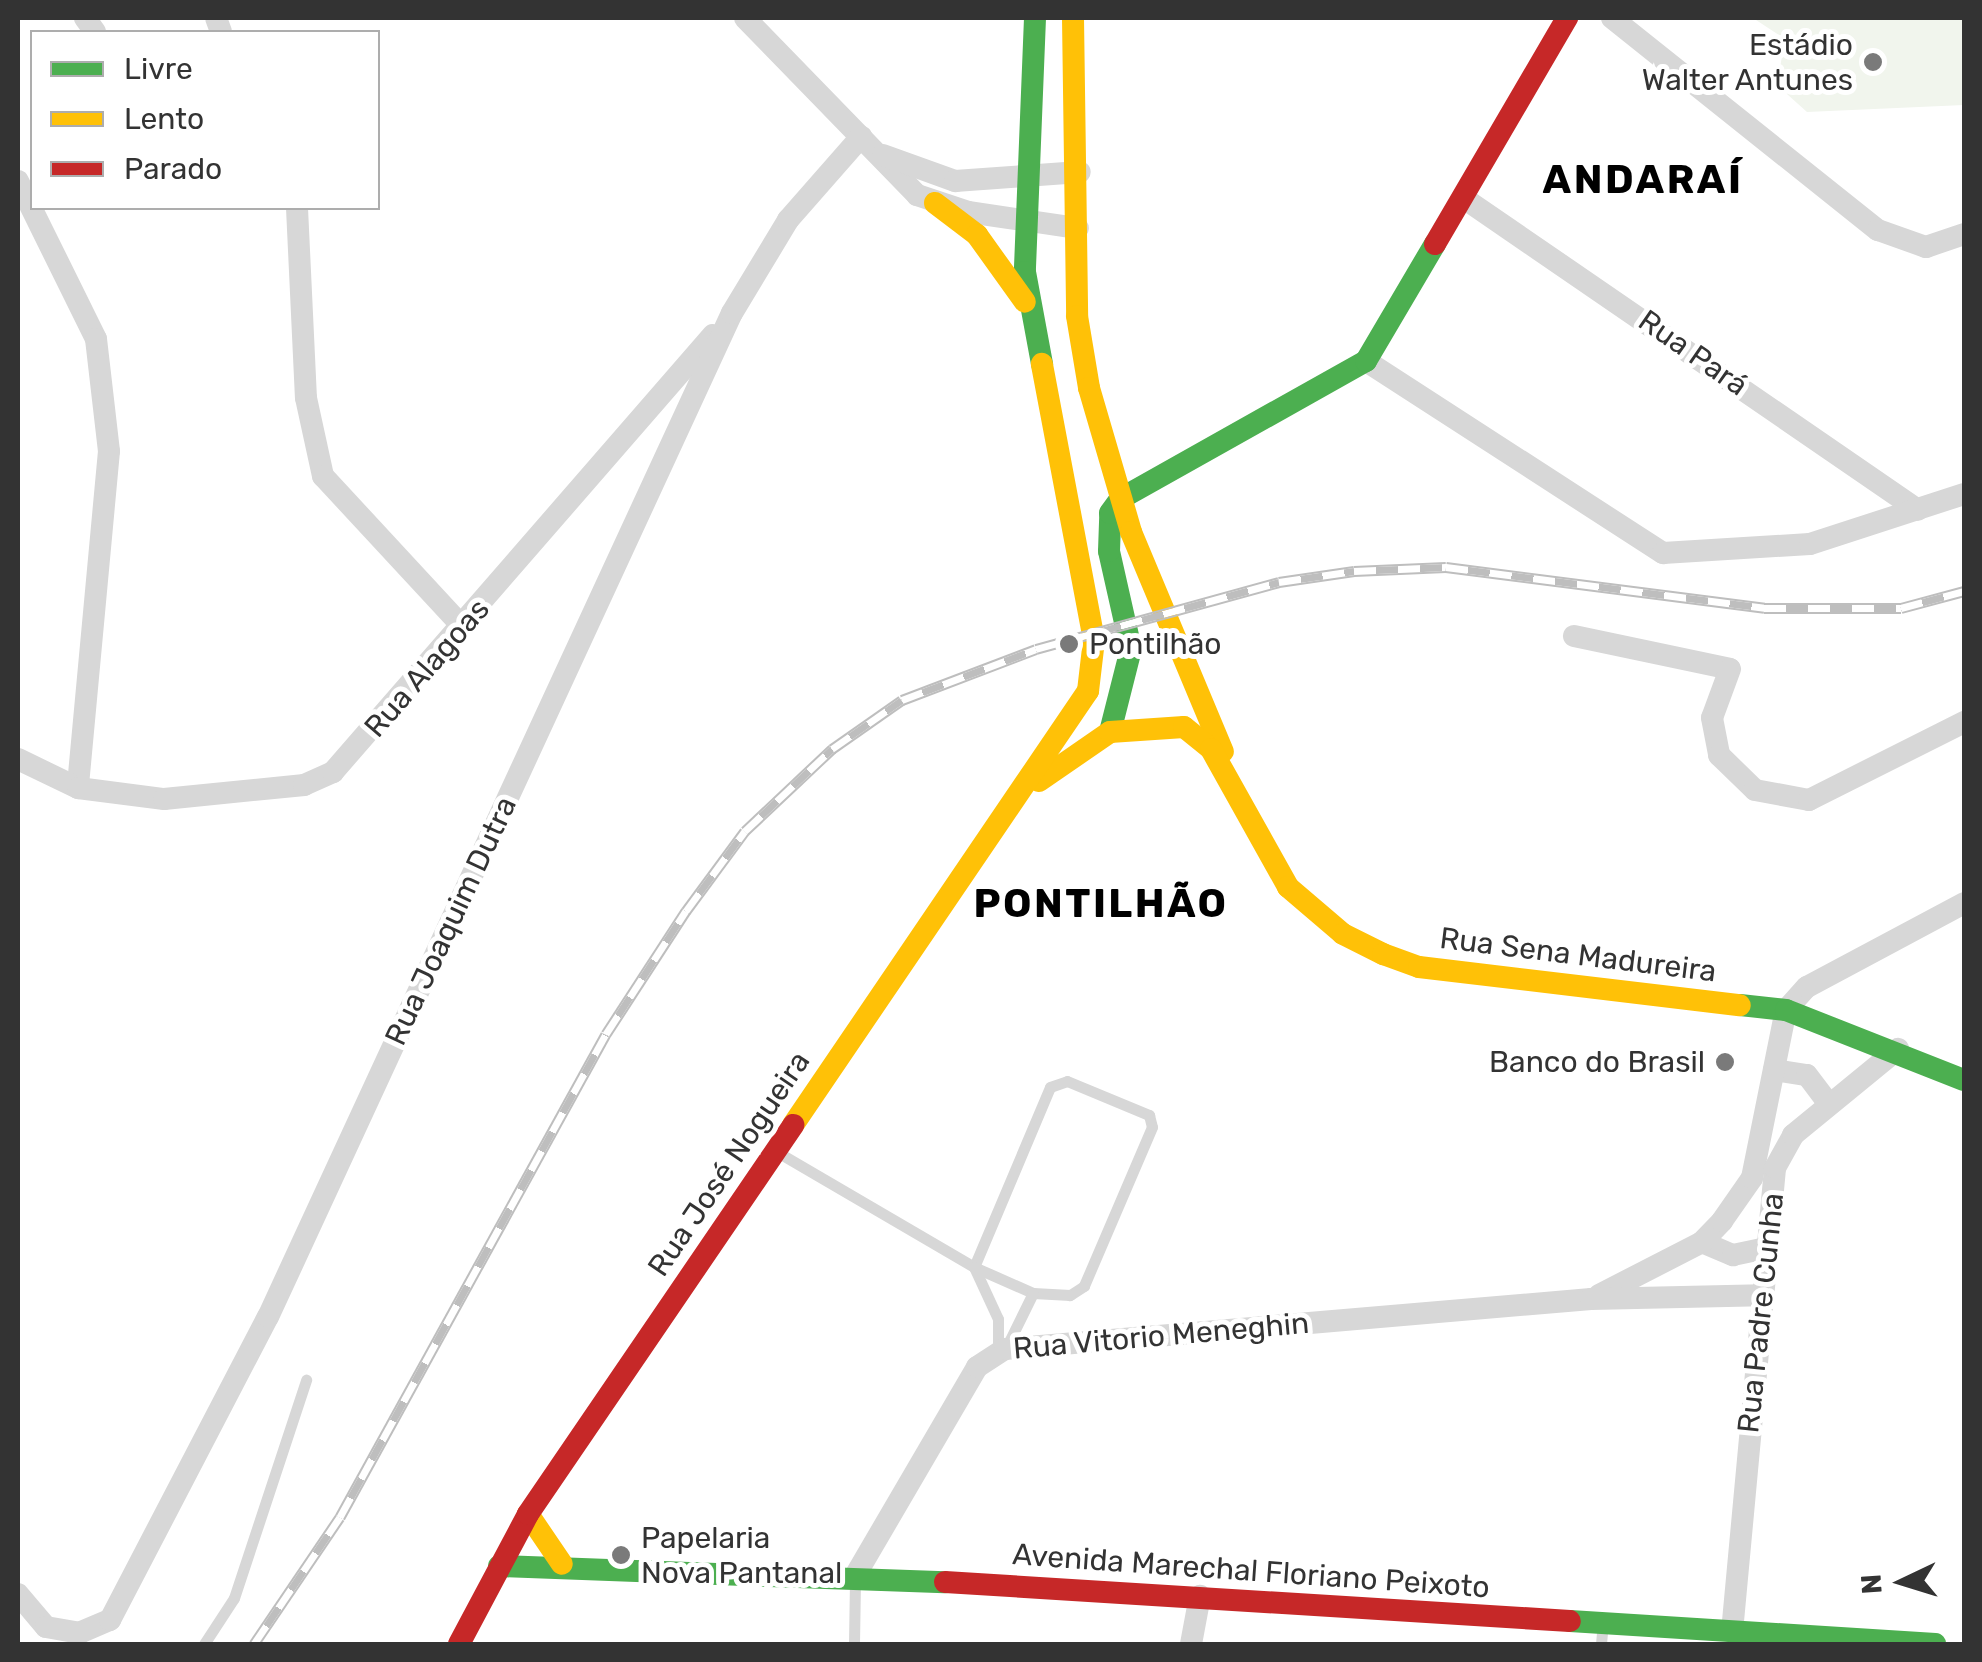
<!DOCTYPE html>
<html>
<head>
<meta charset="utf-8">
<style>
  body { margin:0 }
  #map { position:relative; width:1982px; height:1662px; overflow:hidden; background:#fff; font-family:Rubik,sans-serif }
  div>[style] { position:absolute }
  .green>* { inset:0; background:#f1f5ed }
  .lane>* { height:11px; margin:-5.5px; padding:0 5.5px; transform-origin:5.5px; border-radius:5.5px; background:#d7d7d7 }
  .street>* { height:22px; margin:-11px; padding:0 11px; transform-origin:11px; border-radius:11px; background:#d7d7d7 }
  .fast>* { height:22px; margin:-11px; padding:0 11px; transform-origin:11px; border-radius:11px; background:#4caf50 }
  .slow>* { height:22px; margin:-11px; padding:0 11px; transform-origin:11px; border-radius:11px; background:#ffc107 }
  .jam>* { height:22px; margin:-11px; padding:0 11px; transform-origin:11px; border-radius:11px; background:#c62828 }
  .rail>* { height:11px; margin-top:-5.5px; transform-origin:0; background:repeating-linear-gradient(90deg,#fff 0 22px,#bebebe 0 44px); box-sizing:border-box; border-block:2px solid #bebebe }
  .dots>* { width:28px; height:28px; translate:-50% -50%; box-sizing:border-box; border:5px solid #fff; border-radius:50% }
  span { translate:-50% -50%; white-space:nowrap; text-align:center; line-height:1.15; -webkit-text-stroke:10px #fff; paint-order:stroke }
  .poi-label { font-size:30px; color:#333 }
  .right { translate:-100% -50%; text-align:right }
  .left { translate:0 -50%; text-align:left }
  .street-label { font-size:30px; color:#333 }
  .district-label { font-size:40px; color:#000; font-weight:700; letter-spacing:2.5px }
  .frame { position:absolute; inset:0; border:20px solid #333; pointer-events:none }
  .legend { position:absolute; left:30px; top:30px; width:350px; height:180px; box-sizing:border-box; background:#fff; border:2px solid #adadad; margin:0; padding:12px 18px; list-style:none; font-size:30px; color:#333 }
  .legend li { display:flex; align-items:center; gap:20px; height:50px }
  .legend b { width:50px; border:2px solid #adadad }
  .north { position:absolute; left:1852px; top:1532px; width:100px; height:100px; -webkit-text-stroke:8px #fff; paint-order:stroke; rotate:266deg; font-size:28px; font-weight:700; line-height:40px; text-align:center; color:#333 }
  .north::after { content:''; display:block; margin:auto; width:35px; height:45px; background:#333; clip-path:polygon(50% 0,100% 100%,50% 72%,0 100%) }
</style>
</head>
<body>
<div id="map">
  <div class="green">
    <i style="clip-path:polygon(1753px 18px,1964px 18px,1964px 105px,1807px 112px,1777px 85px,1785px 39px)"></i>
  </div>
  <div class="lane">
    <i style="left:1067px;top:1081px;width:89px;rotate:22.5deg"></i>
    <i style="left:1149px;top:1115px;width:12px;rotate:76deg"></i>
    <i style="left:1152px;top:1127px;width:173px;rotate:113.2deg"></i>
    <i style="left:1084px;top:1286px;width:17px;rotate:147deg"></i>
    <i style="left:1070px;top:1295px;width:37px;rotate:-177deg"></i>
    <i style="left:1033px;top:1293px;width:64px;rotate:-156.2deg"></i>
    <i style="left:974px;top:1267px;width:195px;rotate:-67.1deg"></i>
    <i style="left:1050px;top:1087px;width:18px;rotate:-19deg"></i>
    <i style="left:779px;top:1153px;width:226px;rotate:30.3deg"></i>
    <i style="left:974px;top:1267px;width:57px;rotate:65.2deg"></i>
    <i style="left:998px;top:1319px;width:32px;rotate:90deg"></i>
    <i style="left:1006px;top:1348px;width:61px;rotate:-63.9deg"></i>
    <i style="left:204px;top:1644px;width:55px;rotate:-56.9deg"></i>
    <i style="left:234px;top:1598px;width:230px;rotate:-71.7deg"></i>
    <i style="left:854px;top:1644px;width:65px;rotate:-89.1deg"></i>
    <i style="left:1601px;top:1644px;width:21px;rotate:-85deg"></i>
  </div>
  <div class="street">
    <i style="left:85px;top:18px;width:17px;rotate:54deg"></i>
    <i style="left:216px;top:18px;width:15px;rotate:70deg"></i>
    <i style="left:745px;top:18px;width:247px;rotate:45.8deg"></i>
    <i style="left:917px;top:195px;width:54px;rotate:18.4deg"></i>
    <i style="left:968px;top:212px;width:111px;rotate:8.3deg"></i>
    <i style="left:1612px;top:18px;width:340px;rotate:38.6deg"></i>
    <i style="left:1878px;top:230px;width:51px;rotate:19.5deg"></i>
    <i style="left:1926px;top:247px;width:40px;rotate:-18.9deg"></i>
    <i style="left:883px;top:155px;width:77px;rotate:19.9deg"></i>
    <i style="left:955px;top:181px;width:125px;rotate:-4.1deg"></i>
    <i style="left:18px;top:181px;width:176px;rotate:63.7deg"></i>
    <i style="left:96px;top:339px;width:113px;rotate:83.4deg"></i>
    <i style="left:109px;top:451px;width:338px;rotate:95.3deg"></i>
    <i style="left:1465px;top:199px;width:549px;rotate:34.47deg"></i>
    <i style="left:297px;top:208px;width:190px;rotate:87.3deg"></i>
    <i style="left:306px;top:398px;width:80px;rotate:77.7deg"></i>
    <i style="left:323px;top:476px;width:206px;rotate:47.2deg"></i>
    <i style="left:1366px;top:361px;width:354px;rotate:32.9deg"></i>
    <i style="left:1663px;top:553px;width:147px;rotate:-3.5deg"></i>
    <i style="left:1810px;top:544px;width:162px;rotate:-18deg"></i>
    <i style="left:1574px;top:636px;width:159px;rotate:11.9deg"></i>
    <i style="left:1730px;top:669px;width:52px;rotate:110.2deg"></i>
    <i style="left:1712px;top:718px;width:38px;rotate:79deg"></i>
    <i style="left:1719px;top:755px;width:50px;rotate:44.2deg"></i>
    <i style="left:1755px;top:790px;width:55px;rotate:10.5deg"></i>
    <i style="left:1809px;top:800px;width:174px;rotate:-26.7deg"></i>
    <i style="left:18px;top:759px;width:67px;rotate:25.8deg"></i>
    <i style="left:78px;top:788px;width:87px;rotate:7.3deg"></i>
    <i style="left:164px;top:799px;width:141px;rotate:-5.7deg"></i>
    <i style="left:304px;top:785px;width:32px;rotate:-24deg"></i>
    <i style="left:333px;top:772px;width:579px;rotate:-48.99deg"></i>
    <i style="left:1774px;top:1070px;width:33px;rotate:9deg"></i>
    <i style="left:1807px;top:1075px;width:34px;rotate:53deg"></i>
    <i style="left:1702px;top:1242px;width:34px;rotate:23deg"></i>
    <i style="left:1733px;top:1255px;width:34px;rotate:-12deg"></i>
    <i style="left:1599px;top:1295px;width:116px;rotate:-27.2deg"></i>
    <i style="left:1702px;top:1242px;width:29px;rotate:-46deg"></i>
    <i style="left:1722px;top:1221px;width:52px;rotate:-55.1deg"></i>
    <i style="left:1752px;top:1178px;width:171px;rotate:-78.6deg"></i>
    <i style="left:1786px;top:1010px;width:31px;rotate:-48deg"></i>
    <i style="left:1807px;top:987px;width:178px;rotate:-28.1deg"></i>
    <i style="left:855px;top:1576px;width:242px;rotate:-59.7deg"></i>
    <i style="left:977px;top:1367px;width:33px;rotate:-33deg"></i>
    <i style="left:1005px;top:1349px;width:588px;rotate:-4.88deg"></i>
    <i style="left:1591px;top:1299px;width:170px;rotate:-1.3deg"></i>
    <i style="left:18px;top:1594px;width:43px;rotate:49.7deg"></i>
    <i style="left:46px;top:1627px;width:34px;rotate:10deg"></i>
    <i style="left:79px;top:1633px;width:34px;rotate:-23deg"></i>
    <i style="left:110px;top:1620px;width:342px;rotate:-62.5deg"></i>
    <i style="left:268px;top:1317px;width:1106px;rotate:-65.2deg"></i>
    <i style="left:732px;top:313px;width:109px;rotate:-58.9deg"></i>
    <i style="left:788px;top:220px;width:111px;rotate:-48.7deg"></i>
    <i style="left:1732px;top:1632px;width:466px;rotate:-84.7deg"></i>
    <i style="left:1775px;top:1168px;width:38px;rotate:-61deg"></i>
    <i style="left:1793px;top:1135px;width:136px;rotate:-39.3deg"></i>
    <i style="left:1191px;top:1644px;width:49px;rotate:-79.4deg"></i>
  </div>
  <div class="fast">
    <i style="left:1035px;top:18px;width:254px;rotate:92.3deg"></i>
    <i style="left:1025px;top:272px;width:94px;rotate:79.5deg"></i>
    <i style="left:1110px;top:732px;width:86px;rotate:-75.8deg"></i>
    <i style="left:1131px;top:649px;width:100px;rotate:-102.7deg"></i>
    <i style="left:1109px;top:551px;width:38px;rotate:-88deg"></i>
    <i style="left:1110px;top:513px;width:17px;rotate:-54deg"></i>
    <i style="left:1120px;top:499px;width:282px;rotate:-29.3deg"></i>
    <i style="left:1366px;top:361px;width:136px;rotate:-59.5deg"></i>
    <i style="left:1740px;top:1005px;width:46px;rotate:6.2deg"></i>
    <i style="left:1786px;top:1010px;width:191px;rotate:21.5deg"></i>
    <i style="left:499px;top:1566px;width:446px;rotate:2.1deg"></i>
    <i style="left:1570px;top:1621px;width:366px;rotate:3.6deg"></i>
  </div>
  <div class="slow">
    <i style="left:1073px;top:18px;width:298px;rotate:89.2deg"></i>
    <i style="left:1077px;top:316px;width:73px;rotate:80.5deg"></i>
    <i style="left:1089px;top:388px;width:150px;rotate:73.7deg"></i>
    <i style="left:1131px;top:532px;width:238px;rotate:67.3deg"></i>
    <i style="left:935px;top:203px;width:53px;rotate:37.3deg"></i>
    <i style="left:977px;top:235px;width:82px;rotate:54.4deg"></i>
    <i style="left:1039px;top:781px;width:86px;rotate:-34.6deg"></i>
    <i style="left:1110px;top:732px;width:74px;rotate:-3.9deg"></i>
    <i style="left:1184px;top:727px;width:35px;rotate:39deg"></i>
    <i style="left:1211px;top:749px;width:158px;rotate:60.8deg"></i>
    <i style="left:1288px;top:887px;width:72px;rotate:40.5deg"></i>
    <i style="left:1343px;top:934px;width:45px;rotate:26.6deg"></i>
    <i style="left:1383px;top:954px;width:38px;rotate:20deg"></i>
    <i style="left:1419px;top:967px;width:323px;rotate:6.8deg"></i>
    <i style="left:793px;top:1125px;width:525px;rotate:-55.8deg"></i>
    <i style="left:1088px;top:691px;width:51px;rotate:-83.3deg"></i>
    <i style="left:1094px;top:640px;width:281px;rotate:-100.7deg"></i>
    <i style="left:528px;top:1514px;width:60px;rotate:55.8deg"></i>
  </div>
  <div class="jam">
    <i style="left:1435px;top:244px;width:262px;rotate:-59.7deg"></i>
    <i style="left:945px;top:1582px;width:626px;rotate:3.57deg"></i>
    <i style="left:459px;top:1644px;width:147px;rotate:-62deg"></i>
    <i style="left:528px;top:1514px;width:471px;rotate:-55.7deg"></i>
  </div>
  <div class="rail">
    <i style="left:254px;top:1644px;width:153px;rotate:-55.9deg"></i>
    <i style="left:340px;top:1517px;width:551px;rotate:-61.16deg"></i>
    <i style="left:606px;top:1034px;width:147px;rotate:-57deg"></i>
    <i style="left:686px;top:911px;width:99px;rotate:-53.6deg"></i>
    <i style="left:745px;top:831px;width:120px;rotate:-43.3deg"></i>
    <i style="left:832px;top:749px;width:85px;rotate:-35deg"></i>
    <i style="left:902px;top:700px;width:143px;rotate:-20.8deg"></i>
    <i style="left:1036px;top:649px;width:252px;rotate:-15.4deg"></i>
    <i style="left:1279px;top:582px;width:76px;rotate:-8.3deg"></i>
    <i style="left:1354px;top:571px;width:92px;rotate:-2.5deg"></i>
    <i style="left:1446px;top:567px;width:321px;rotate:7.3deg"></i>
    <i style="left:1764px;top:608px;width:137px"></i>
    <i style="left:1901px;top:608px;width:65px;rotate:-15.1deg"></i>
  </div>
  <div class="dots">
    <i style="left:1873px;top:62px;background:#7a7a7a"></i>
    <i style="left:1069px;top:644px;background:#7a7a7a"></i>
    <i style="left:1725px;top:1062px;background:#7a7a7a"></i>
    <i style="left:621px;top:1555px;background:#7a7a7a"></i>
  </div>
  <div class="poi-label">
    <span class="right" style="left:1853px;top:62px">Estádio<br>Walter Antunes</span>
    <span class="left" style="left:1089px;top:644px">Pontilhão</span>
    <span class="right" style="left:1705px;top:1062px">Banco do Brasil</span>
    <span class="left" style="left:641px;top:1555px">Papelaria<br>Nova Pantanal</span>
  </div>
  <div class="street-label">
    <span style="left:1693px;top:353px;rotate:35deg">Rua Pará</span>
    <span style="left:427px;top:668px;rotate:-49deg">Rua Alagoas</span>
    <span style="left:451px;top:921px;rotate:-65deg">Rua Joaquim Dutra</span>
    <span style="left:1578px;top:955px;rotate:7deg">Rua Sena Madureira</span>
    <span style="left:729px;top:1164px;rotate:-56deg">Rua José Nogueira</span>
    <span style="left:1761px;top:1313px;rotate:-84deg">Rua Padre Cunha</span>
    <span style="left:1161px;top:1336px;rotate:-5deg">Rua Vitorio Meneghin</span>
    <span style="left:1251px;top:1571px;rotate:4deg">Avenida Marechal Floriano Peixoto</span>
  </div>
  <div class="district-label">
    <span style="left:1643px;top:180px">ANDARAÍ</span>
    <span style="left:1101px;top:904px">PONTILHÃO</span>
  </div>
  <div class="frame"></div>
  <ul class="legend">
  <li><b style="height:12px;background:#4caf50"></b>Livre</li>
  <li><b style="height:12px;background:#ffc107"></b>Lento</li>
  <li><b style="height:12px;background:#c62828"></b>Parado</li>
  </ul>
  <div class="north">N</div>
</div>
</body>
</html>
